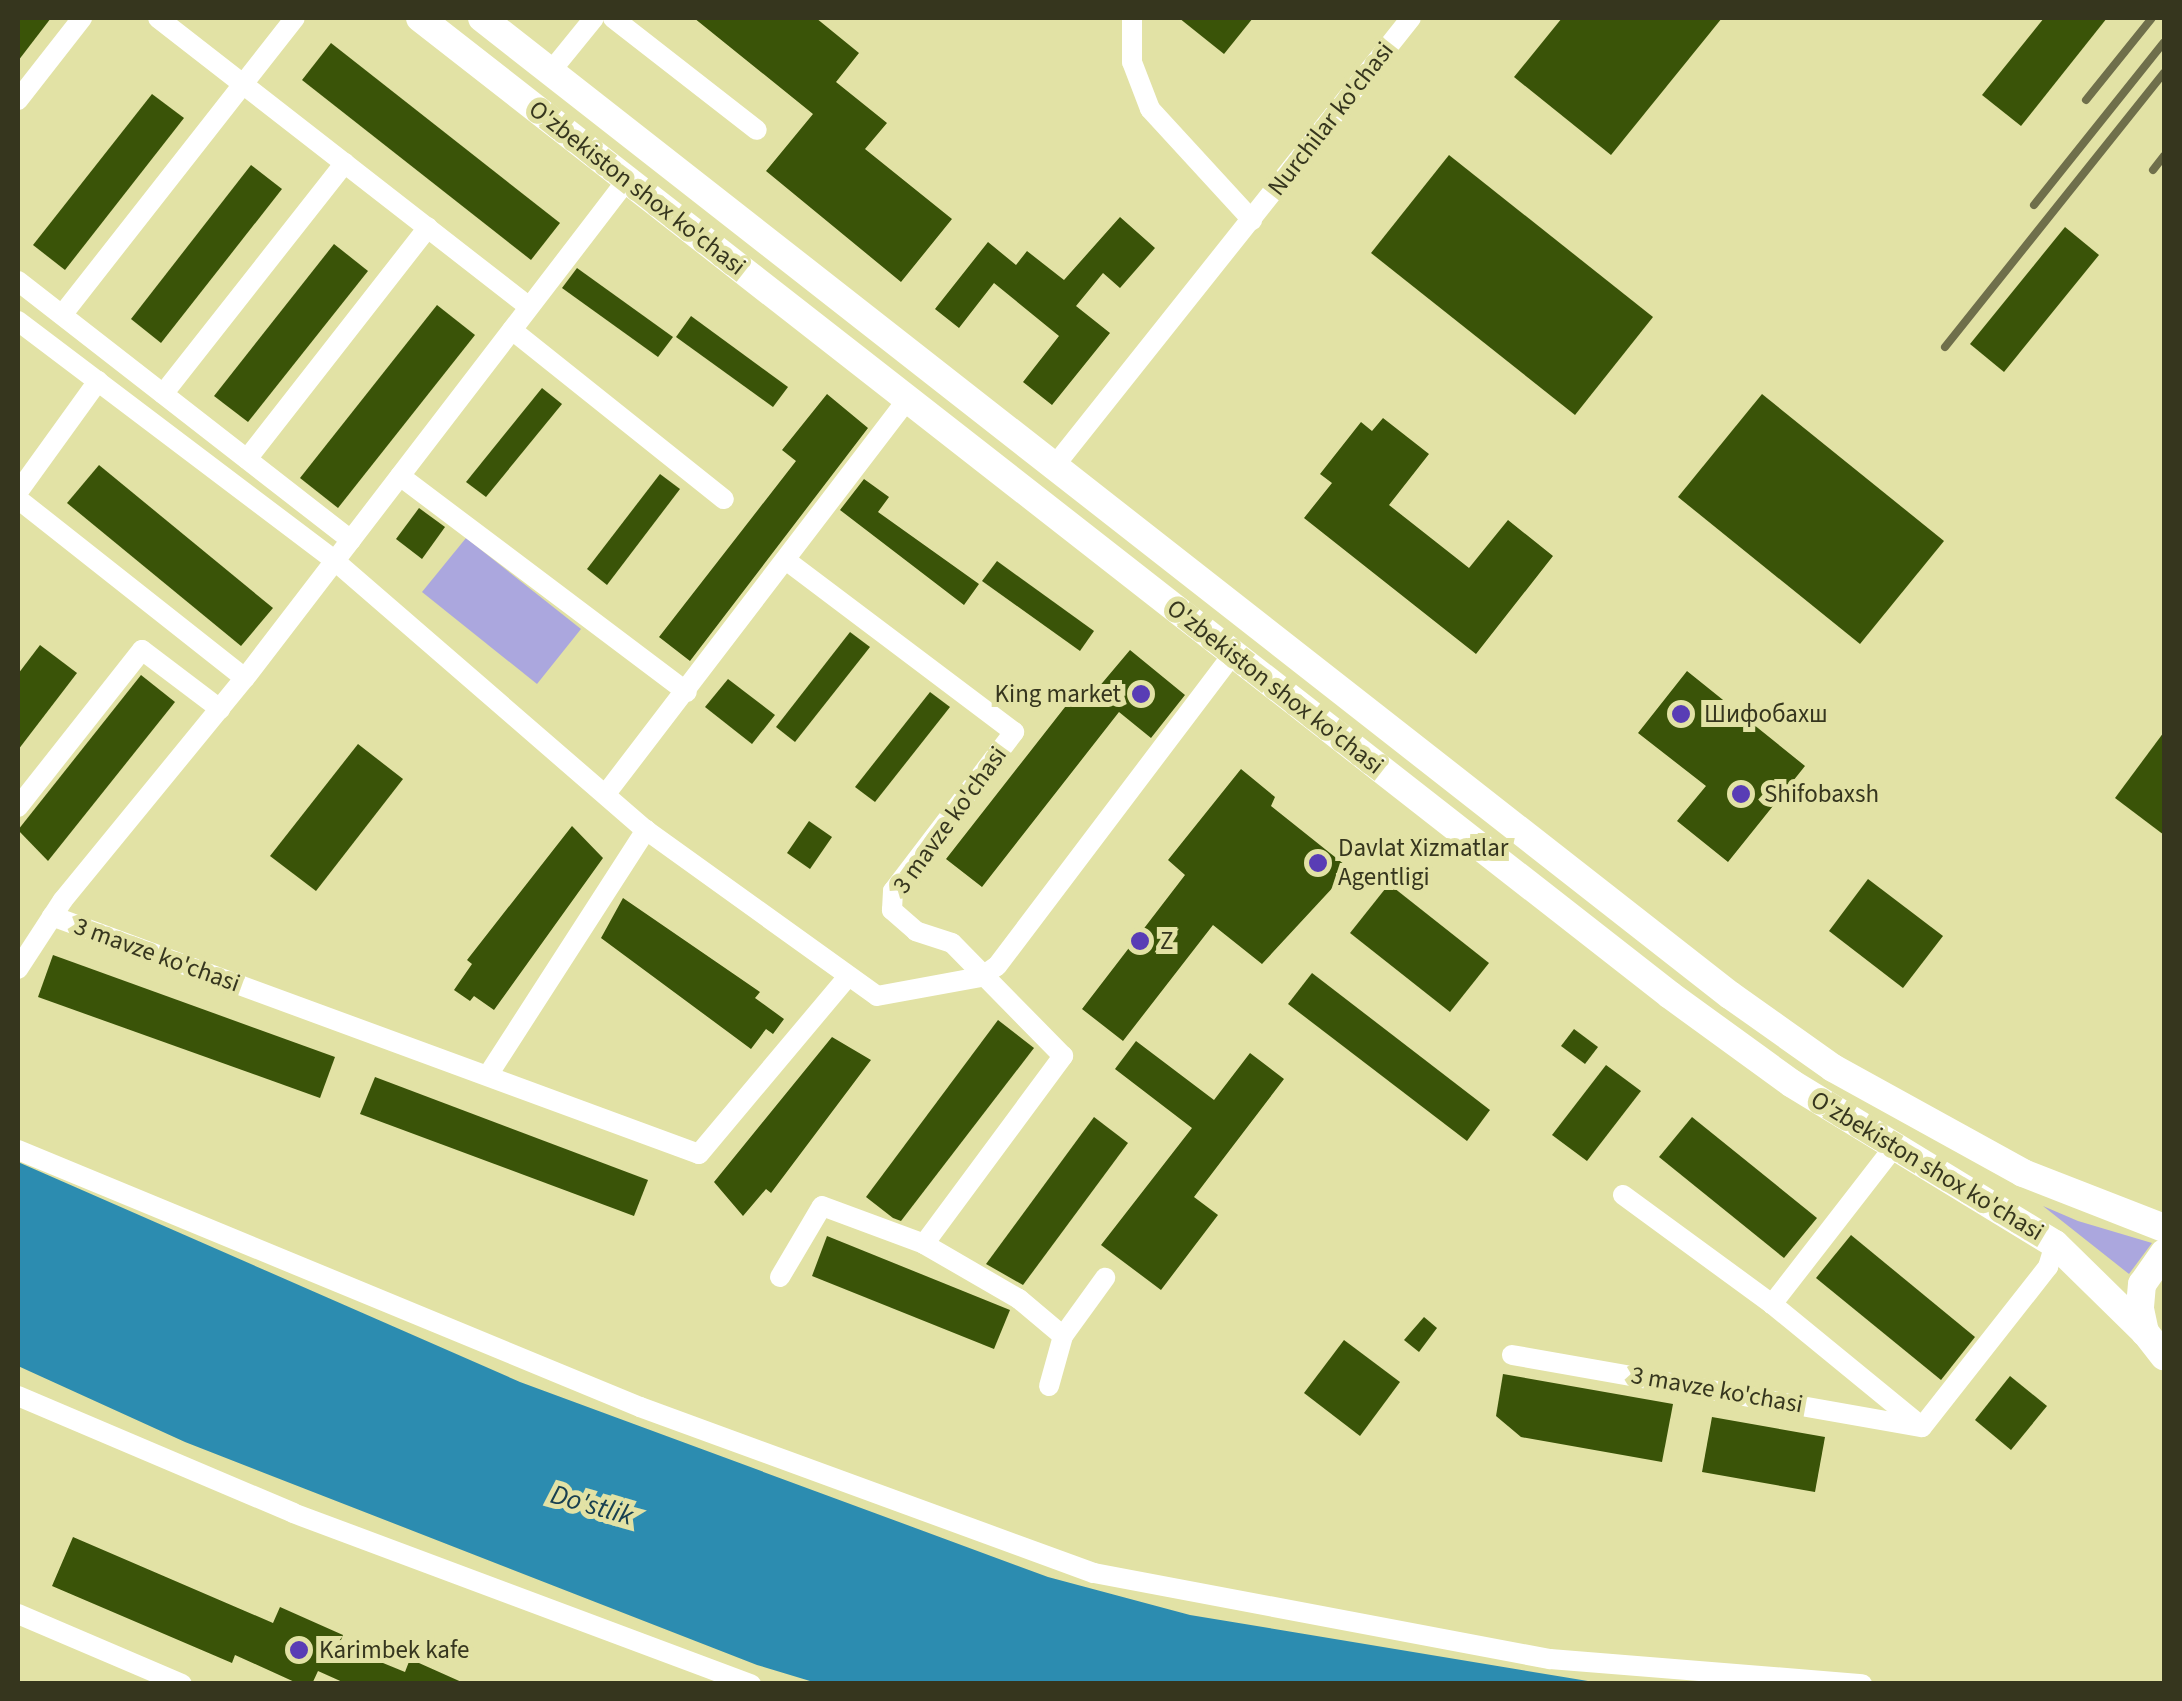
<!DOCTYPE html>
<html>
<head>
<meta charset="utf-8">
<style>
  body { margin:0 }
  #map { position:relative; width:2182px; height:1701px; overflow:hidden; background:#e2e2a5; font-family:"Source Sans 3",sans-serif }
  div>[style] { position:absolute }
  .green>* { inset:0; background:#aba7de }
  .water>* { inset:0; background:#2c8cb0 }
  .building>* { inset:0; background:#3a5408 }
  .street>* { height:20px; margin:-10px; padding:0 10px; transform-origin:10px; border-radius:10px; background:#fff }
  .secondary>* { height:28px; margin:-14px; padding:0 14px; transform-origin:14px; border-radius:14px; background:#fff }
  .rail>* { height:8px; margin:-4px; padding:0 4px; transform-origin:4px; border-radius:4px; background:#6f6f4b }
  .dots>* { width:28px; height:28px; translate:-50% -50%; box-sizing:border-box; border:5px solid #e2e2a5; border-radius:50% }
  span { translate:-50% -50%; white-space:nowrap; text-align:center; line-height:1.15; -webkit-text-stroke:10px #e2e2a5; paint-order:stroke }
  .street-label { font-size:25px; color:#36361e }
  .poi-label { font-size:25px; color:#36361e }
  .right { translate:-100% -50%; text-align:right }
  .left { translate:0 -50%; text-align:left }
  .water-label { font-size:28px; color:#184050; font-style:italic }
  .frame { position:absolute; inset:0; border:20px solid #36361e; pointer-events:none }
</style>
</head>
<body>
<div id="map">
  <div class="green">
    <i style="clip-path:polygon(466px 538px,581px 629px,537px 684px,422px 592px)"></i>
    <i style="clip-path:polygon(2043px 1206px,2078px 1221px,2152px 1243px,2129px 1274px)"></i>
  </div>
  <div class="water">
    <i style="clip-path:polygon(18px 1162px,520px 1382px,1048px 1577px,1190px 1615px,1600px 1683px,820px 1684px,757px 1665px,185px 1442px,18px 1366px)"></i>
  </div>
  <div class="building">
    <i style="clip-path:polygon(18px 18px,51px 18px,18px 61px)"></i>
    <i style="clip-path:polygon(694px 18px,816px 18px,859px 53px,836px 82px,887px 123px,865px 149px,952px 219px,901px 282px,766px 171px,813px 114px)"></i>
    <i style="clip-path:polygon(1179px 18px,1253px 18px,1224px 54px)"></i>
    <i style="clip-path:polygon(1562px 18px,1722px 18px,1611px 155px,1514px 77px)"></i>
    <i style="clip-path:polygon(2044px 18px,2107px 18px,2021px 126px,1982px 95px)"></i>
    <i style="clip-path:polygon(331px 43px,560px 223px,531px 260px,302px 80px)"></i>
    <i style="clip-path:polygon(152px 94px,184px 118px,65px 270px,33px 245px)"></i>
    <i style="clip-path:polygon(1449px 155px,1653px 317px,1575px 415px,1371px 253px)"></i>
    <i style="clip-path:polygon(251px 165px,282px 189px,161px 343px,131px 319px)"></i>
    <i style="clip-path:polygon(1120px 217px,1155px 248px,1120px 288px,1103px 273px,1076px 306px,1110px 333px,1052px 405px,1023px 382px,1059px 336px,994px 283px,959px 328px,935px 309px,988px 242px,1016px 265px,1027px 251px,1064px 280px)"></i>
    <i style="clip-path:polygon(2065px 227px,2099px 255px,2004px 372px,1970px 344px)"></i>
    <i style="clip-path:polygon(334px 244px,368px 271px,248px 422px,214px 396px)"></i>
    <i style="clip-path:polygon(577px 268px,673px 337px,658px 357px,562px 288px)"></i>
    <i style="clip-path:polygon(437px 305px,475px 335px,338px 508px,300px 478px)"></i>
    <i style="clip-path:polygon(691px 316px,788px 387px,773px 407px,676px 337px)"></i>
    <i style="clip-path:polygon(542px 388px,562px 404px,486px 497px,466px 482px)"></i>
    <i style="clip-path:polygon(827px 394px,868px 428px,690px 661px,659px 637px,796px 461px,782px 450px)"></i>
    <i style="clip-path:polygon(1762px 394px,1944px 541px,1860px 644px,1678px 497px)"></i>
    <i style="clip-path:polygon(1383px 418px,1429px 454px,1389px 505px,1469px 568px,1508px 520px,1553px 556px,1476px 654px,1304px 518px,1332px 483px,1320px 474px,1361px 422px,1372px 431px)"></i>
    <i style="clip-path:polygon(99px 465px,273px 608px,241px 646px,67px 503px)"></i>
    <i style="clip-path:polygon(660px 474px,680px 489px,607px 585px,587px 569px)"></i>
    <i style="clip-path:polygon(864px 479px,889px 497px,878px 512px,979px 584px,964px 605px,840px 510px)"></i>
    <i style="clip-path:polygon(419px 508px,445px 527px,422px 559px,396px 539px)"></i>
    <i style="clip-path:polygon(997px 561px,1094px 631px,1080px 651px,982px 581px)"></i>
    <i style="clip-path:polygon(850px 632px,870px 647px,795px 742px,776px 727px)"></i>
    <i style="clip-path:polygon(40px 645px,77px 673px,18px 750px,18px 674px)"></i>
    <i style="clip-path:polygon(1130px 650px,1185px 695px,1151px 738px,1119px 712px,982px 887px,946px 859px,1076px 693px,1087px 701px)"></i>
    <i style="clip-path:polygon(1687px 671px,1805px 766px,1728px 862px,1677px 821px,1706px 786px,1638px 733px)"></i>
    <i style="clip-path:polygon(141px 675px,175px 702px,48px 861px,18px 830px)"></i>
    <i style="clip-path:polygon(728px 679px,775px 715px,752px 744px,705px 707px)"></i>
    <i style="clip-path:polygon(930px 692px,950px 707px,875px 802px,855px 787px)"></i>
    <i style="clip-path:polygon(2164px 732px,2164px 835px,2115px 798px)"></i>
    <i style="clip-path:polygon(358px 744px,403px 779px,316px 891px,270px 856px)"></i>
    <i style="clip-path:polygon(1241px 769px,1275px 797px,1271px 806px,1350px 869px,1262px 964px,1213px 925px,1123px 1041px,1082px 1009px,1185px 875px,1168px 860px)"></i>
    <i style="clip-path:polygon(809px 821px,832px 837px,810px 869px,787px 853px)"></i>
    <i style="clip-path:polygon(572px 826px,603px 858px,494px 1010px,474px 996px,470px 1001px,454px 990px,472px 964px,467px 960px)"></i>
    <i style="clip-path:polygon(1868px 879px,1943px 936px,1903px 988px,1829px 931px)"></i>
    <i style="clip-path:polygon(1389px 884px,1489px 963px,1450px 1012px,1350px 933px)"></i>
    <i style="clip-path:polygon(623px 898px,760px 992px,755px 998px,784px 1019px,773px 1034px,766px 1029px,751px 1049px,601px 938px)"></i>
    <i style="clip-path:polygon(53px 955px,335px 1057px,320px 1098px,38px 997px)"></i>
    <i style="clip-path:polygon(1312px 973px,1490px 1110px,1467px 1141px,1288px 1004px)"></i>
    <i style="clip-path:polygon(998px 1020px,1034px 1048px,901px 1221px,893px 1218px,866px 1197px)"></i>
    <i style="clip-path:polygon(1574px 1029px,1598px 1047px,1585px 1064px,1561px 1046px)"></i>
    <i style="clip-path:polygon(832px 1037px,871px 1060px,771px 1193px,766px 1189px,743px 1216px,714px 1182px)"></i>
    <i style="clip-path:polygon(1136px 1041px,1214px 1100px,1250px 1053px,1284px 1079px,1194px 1197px,1218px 1215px,1161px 1290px,1101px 1245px,1192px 1128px,1115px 1069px)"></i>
    <i style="clip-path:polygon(1606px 1065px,1641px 1091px,1587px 1161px,1552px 1135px)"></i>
    <i style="clip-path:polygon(375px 1077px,648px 1180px,634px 1216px,360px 1114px)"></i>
    <i style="clip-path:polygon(1094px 1117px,1128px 1143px,1023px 1285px,986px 1264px)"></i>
    <i style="clip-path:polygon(1692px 1117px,1817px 1218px,1784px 1258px,1659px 1157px)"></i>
    <i style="clip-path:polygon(1851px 1235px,1975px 1337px,1941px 1380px,1816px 1278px)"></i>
    <i style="clip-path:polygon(827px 1236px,1010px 1310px,994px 1349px,812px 1276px)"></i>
    <i style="clip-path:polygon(1424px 1317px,1437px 1328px,1419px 1352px,1404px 1340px)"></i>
    <i style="clip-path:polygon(1344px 1340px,1400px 1382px,1360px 1436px,1304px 1393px)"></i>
    <i style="clip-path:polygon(1503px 1374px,1673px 1404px,1662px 1462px,1521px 1437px,1496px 1416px)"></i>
    <i style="clip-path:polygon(2010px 1376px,2047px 1406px,2011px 1450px,1975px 1420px)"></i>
    <i style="clip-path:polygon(1712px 1417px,1825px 1437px,1815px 1492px,1702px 1472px)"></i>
    <i style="clip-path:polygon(73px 1537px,273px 1623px,280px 1607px,343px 1635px,339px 1645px,405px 1672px,410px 1659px,466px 1684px,347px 1684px,318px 1671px,312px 1684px,299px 1684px,235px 1655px,232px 1663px,52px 1586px)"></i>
  </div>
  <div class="street">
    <i style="left:158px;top:18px;width:470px;rotate:37.9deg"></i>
    <i style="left:613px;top:18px;width:182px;rotate:37.9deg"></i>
    <i style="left:1132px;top:18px;width:44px;rotate:90deg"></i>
    <i style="left:1132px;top:62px;width:50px;rotate:69deg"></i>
    <i style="left:1150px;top:109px;width:151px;rotate:47.4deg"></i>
    <i style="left:551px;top:71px;width:68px;rotate:-50.9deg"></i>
    <i style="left:18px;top:100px;width:104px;rotate:-52deg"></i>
    <i style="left:18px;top:281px;width:422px;rotate:37.9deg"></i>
    <i style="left:62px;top:315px;width:377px;rotate:-51.9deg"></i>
    <i style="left:18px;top:321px;width:398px;rotate:37.1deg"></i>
    <i style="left:335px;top:561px;width:411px;rotate:40.9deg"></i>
    <i style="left:646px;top:830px;width:284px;rotate:35.7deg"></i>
    <i style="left:877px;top:996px;width:106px;rotate:-10.4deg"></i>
    <i style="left:981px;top:977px;width:19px;rotate:-35deg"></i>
    <i style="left:997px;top:966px;width:390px;rotate:-52.9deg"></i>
    <i style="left:512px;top:330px;width:271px;rotate:38.6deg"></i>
    <i style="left:163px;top:394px;width:294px;rotate:-51.8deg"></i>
    <i style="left:247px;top:459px;width:294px;rotate:-52deg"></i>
    <i style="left:1052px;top:469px;width:576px;rotate:-51.48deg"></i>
    <i style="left:400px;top:476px;width:359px;rotate:37deg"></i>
    <i style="left:18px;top:492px;width:137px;rotate:-54.2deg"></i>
    <i style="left:18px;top:499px;width:289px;rotate:38.3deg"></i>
    <i style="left:608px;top:791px;width:492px;rotate:-52.6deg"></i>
    <i style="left:18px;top:807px;width:200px;rotate:-51.7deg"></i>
    <i style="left:142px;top:650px;width:98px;rotate:37.1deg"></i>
    <i style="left:52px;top:916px;width:689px;rotate:20.2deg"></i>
    <i style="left:699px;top:1154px;width:229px;rotate:-50deg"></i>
    <i style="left:18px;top:969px;width:82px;rotate:-56.9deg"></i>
    <i style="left:63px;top:900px;width:287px;rotate:-50.7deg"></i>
    <i style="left:245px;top:678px;width:628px;rotate:-52.51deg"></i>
    <i style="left:488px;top:1075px;width:292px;rotate:-57.2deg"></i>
    <i style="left:1894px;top:1147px;width:199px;rotate:127.8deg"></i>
    <i style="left:1772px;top:1304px;width:193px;rotate:39.3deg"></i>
    <i style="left:18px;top:1150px;width:673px;rotate:22.45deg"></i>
    <i style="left:640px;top:1407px;width:483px;rotate:20.1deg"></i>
    <i style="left:1094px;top:1573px;width:464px;rotate:10.7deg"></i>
    <i style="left:1550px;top:1659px;width:313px;rotate:4.6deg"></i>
    <i style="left:1623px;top:1195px;width:185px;rotate:36.2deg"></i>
    <i style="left:924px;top:1244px;width:110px;rotate:30.1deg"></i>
    <i style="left:1019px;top:1299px;width:57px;rotate:40.1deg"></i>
    <i style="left:1063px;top:1336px;width:52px;rotate:105.6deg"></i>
    <i style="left:780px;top:1277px;width:82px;rotate:-59.4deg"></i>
    <i style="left:822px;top:1206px;width:109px;rotate:20.4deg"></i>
    <i style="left:924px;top:1244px;width:234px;rotate:-53.5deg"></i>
    <i style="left:1063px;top:1056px;width:158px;rotate:-134.5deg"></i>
    <i style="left:952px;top:943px;width:38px;rotate:-162deg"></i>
    <i style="left:916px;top:931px;width:32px;rotate:-139deg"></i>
    <i style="left:892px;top:910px;width:19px;rotate:-87deg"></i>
    <i style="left:893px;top:891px;width:200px;rotate:-52.7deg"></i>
    <i style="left:1014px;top:732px;width:286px;rotate:-143deg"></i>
    <i style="left:1063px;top:1336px;width:72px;rotate:-54.1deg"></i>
    <i style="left:1512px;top:1355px;width:416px;rotate:10deg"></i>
    <i style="left:18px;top:1396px;width:299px;rotate:23deg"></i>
    <i style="left:293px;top:1513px;width:489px;rotate:20.5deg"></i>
    <i style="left:1922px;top:1427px;width:204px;rotate:-51.8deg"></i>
    <i style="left:2048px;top:1267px;width:24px;rotate:-73deg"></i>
    <i style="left:18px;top:1614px;width:178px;rotate:23.1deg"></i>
  </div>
  <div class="secondary">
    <i style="left:420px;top:18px;width:1587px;rotate:38.01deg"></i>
    <i style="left:1670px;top:995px;width:150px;rotate:36deg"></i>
    <i style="left:1791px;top:1083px;width:309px;rotate:31.4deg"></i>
    <i style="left:2055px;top:1244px;width:126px;rotate:44.4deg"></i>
    <i style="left:482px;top:18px;width:1585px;rotate:38.06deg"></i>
    <i style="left:1730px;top:995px;width:126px;rotate:35.3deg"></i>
    <i style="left:1833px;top:1068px;width:217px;rotate:28.9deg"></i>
    <i style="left:2023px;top:1173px;width:151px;rotate:21.3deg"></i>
    <i style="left:2164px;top:1253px;width:38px;rotate:125deg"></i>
    <i style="left:2142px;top:1284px;width:25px;rotate:95deg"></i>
    <i style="left:2140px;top:1309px;width:24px;rotate:78deg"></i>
    <i style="left:2145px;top:1332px;width:31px;rotate:52deg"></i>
  </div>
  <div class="rail">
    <i style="left:2086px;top:100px;width:105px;rotate:-51.2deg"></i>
    <i style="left:2153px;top:170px;width:18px;rotate:-52deg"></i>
    <i style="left:2034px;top:205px;width:208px;rotate:-51.4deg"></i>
    <i style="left:1945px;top:347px;width:351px;rotate:-51.4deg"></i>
  </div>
  <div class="dots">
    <i style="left:1141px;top:694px;background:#593db5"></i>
    <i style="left:1681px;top:714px;background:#593db5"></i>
    <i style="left:1741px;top:794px;background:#593db5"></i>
    <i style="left:1318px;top:863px;background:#593db5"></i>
    <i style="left:1140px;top:941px;background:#593db5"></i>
    <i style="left:299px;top:1650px;background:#593db5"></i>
  </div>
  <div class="street-label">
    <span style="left:1331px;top:119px;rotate:-52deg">Nurchilar ko'chasi</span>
    <span style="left:637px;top:188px;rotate:38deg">O'zbekiston shox ko'chasi</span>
    <span style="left:1275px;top:687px;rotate:38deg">O'zbekiston shox ko'chasi</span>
    <span style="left:950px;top:820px;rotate:-54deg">3 mavze ko'chasi</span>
    <span style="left:157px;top:955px;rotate:20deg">3 mavze ko'chasi</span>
    <span style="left:1927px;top:1166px;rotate:31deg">O'zbekiston shox ko'chasi</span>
    <span style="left:1717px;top:1390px;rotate:10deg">3 mavze ko'chasi</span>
  </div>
  <div class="poi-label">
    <span class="right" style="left:1121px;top:694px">King market</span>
    <span class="left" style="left:1704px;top:714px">Шифобахш</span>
    <span class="left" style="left:1764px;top:794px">Shifobaxsh</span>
    <span class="left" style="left:1338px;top:863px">Davlat Xizmatlar<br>Agentligi</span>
    <span class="left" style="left:1160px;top:941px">Z</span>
    <span class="left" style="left:319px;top:1650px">Karimbek kafe</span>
  </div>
  <div class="water-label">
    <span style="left:592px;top:1505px;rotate:16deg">Do'stlik</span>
  </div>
  <div class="frame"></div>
</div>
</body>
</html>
